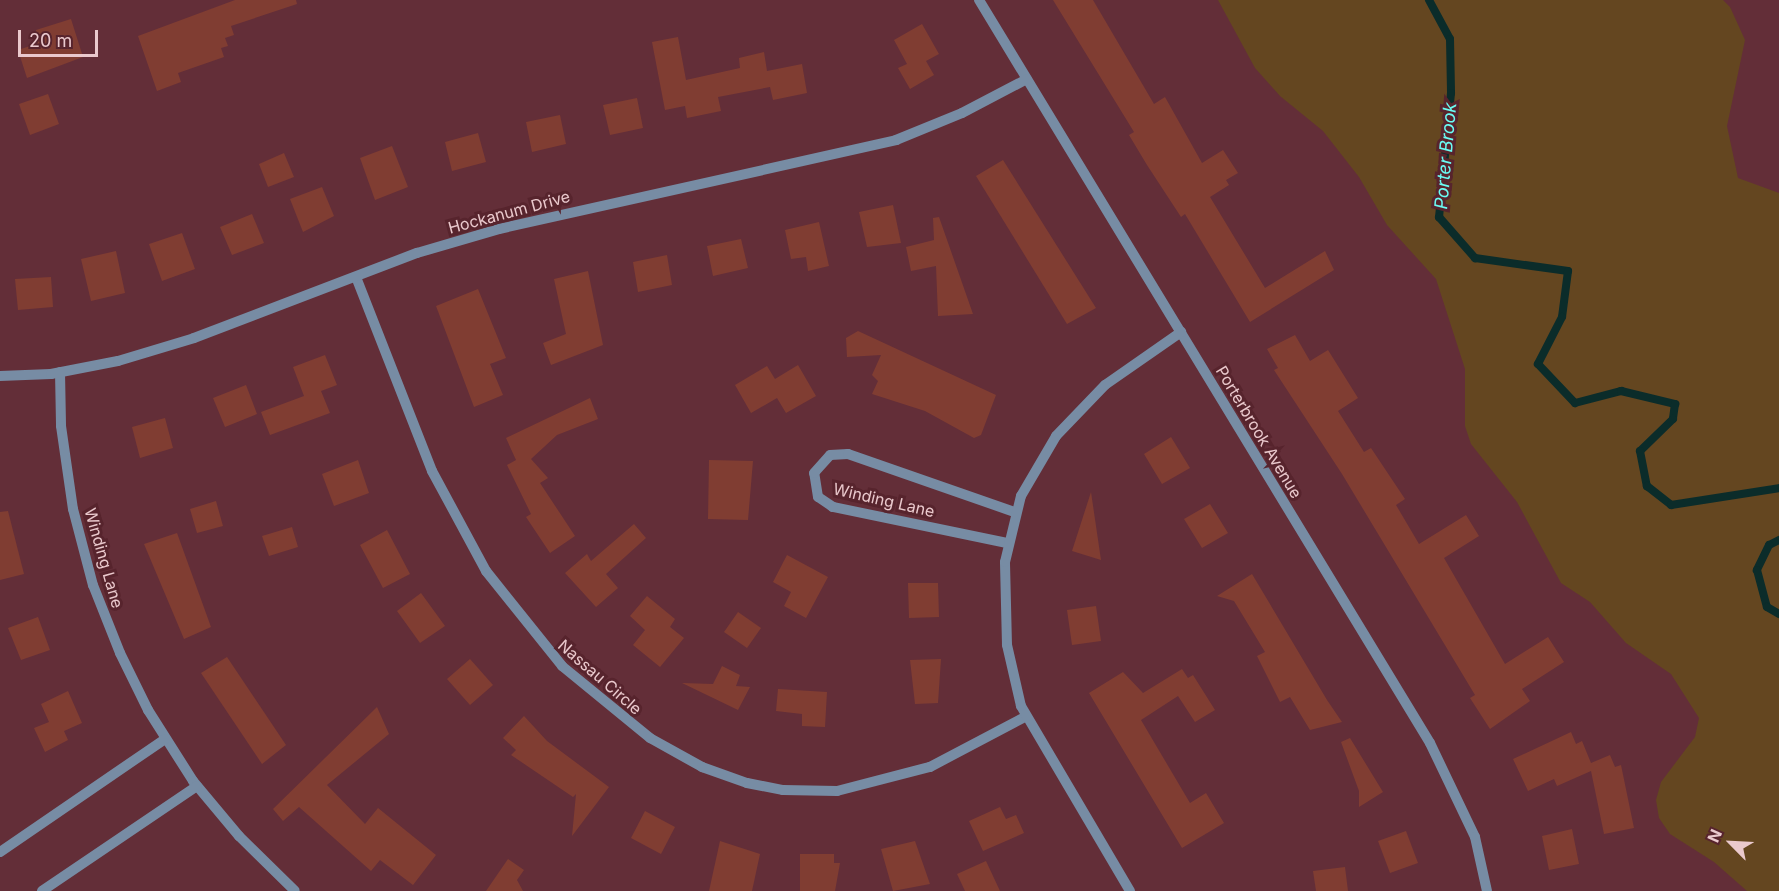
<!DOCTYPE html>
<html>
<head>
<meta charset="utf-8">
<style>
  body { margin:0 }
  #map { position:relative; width:1779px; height:891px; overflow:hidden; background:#632e38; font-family:Inter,sans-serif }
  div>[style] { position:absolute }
  .green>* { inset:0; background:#644620 }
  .stream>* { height:8px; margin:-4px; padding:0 4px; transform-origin:4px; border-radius:4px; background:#0b2c2a }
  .building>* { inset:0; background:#803d32 }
  .minor>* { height:10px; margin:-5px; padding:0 5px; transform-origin:5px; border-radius:5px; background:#778ca4 }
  span { translate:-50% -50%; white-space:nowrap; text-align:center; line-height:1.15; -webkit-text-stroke:6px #57242d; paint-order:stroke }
  .street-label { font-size:16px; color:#eac9cd }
  .water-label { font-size:18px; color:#6bfcf4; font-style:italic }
  .north { position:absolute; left:1701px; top:813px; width:60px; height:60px; -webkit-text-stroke:4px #57242d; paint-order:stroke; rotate:294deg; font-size:16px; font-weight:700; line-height:24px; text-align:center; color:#eac9cd }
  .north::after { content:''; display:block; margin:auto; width:21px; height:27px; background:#eac9cd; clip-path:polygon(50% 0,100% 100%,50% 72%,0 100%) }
  .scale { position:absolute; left:18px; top:30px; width:80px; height:27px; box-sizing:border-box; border:3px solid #eac9cd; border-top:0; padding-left:8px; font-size:18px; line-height:21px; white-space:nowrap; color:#eac9cd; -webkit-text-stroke:4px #57242d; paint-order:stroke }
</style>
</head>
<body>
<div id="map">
  <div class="green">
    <i style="clip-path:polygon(1218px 0,1723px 0,1730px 7px,1745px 40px,1727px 126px,1738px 178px,1779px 193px,1779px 891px,1747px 891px,1714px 862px,1670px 834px,1659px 818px,1656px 800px,1661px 782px,1695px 737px,1699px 718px,1671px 674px,1626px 643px,1590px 602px,1561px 583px,1517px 502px,1471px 444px,1465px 426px,1465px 369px,1436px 279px,1387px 225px,1359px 177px,1323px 131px,1280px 96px,1255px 68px)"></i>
  </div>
  <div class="stream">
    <i style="left:1429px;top:0;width:44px;rotate:61.7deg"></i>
    <i style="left:1450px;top:39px;width:54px;rotate:88.9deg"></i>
    <i style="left:1451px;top:93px;width:125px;rotate:95.5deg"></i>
    <i style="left:1439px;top:217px;width:55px;rotate:48.7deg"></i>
    <i style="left:1475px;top:258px;width:94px;rotate:8deg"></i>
    <i style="left:1568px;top:271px;width:46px;rotate:97.4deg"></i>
    <i style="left:1562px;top:317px;width:53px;rotate:117.1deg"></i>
    <i style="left:1538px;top:364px;width:54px;rotate:46.5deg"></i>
    <i style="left:1575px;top:403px;width:48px;rotate:-14.6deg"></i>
    <i style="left:1621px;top:391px;width:56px;rotate:13.5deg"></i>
    <i style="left:1675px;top:404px;width:15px;rotate:98deg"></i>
    <i style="left:1673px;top:419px;width:46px;rotate:135.9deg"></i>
    <i style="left:1640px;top:451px;width:36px;rotate:79deg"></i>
    <i style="left:1647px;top:486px;width:31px;rotate:38deg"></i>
    <i style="left:1671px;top:505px;width:109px;rotate:-8.9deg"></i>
    <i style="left:1779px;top:540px;width:11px;rotate:153deg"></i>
    <i style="left:1769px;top:545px;width:28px;rotate:116deg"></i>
    <i style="left:1757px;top:570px;width:38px;rotate:75deg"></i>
    <i style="left:1767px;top:607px;width:14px;rotate:30deg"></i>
  </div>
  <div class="building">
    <i style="clip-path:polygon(235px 0,296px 0,297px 4px,231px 26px,234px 35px,225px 38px,228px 46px,221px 48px,224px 57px,178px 73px,181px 82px,157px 91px,138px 36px)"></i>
    <i style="clip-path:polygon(1053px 0,1093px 0,1154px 104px,1165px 97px,1202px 163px,1223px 150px,1238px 173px,1226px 180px,1229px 185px,1210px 197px,1265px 288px,1325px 251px,1334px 270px,1250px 322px,1185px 214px,1181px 217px,1147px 165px,1129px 135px,1134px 132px)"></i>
    <i style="clip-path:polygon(71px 19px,83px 57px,27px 78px,18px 50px,36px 44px,36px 30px)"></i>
    <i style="clip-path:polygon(922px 24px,939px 54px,926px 61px,934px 75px,910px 89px,898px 68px,907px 64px,894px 40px)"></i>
    <i style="clip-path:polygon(678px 37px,686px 80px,740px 68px,739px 58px,764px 52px,767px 71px,802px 64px,807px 93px,773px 100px,770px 87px,718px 97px,721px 111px,687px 118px,685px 106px,665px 110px,652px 42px)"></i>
    <i style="clip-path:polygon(48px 94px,59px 124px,30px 135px,19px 104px)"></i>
    <i style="clip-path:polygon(637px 98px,643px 128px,610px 135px,603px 105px)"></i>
    <i style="clip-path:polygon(560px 115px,566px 144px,532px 152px,526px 122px)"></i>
    <i style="clip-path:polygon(478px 133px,486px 162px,452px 171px,445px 142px)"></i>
    <i style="clip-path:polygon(392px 146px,408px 187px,375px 200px,360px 158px)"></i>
    <i style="clip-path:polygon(284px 153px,294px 177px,268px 187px,259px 164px)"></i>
    <i style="clip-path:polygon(1003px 160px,1096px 308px,1067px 324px,976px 176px)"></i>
    <i style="clip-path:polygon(322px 187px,334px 216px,303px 232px,290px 199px)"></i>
    <i style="clip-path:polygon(893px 205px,901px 243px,867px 247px,859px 212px)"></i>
    <i style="clip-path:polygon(252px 214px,264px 243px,232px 255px,220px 227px)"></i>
    <i style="clip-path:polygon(939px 217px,946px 237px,973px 314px,938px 316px,936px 266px,911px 271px,906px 247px,934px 240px,933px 218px)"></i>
    <i style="clip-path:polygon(819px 222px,829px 266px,808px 271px,806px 257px,791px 259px,785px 230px)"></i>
    <i style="clip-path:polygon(182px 233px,195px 269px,162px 281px,149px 244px)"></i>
    <i style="clip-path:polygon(741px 239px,748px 268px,713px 276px,707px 246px)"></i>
    <i style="clip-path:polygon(116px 251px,125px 293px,91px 301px,81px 259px)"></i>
    <i style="clip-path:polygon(667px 255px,672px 285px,638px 292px,633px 262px)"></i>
    <i style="clip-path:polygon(588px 271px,603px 345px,551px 365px,543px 343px,566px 334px,554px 279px)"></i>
    <i style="clip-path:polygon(51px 277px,53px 307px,18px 310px,15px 279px)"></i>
    <i style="clip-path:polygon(478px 289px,506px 358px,490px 364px,503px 395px,474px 407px,436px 306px)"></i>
    <i style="clip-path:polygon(858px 331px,996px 395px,981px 435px,974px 438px,925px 411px,872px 394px,878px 381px,872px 375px,881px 355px,847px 357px,846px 338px)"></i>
    <i style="clip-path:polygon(1295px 335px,1310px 361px,1328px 350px,1358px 398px,1338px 411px,1364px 452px,1371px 448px,1405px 499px,1396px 505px,1419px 544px,1466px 515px,1479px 536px,1444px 558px,1505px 664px,1548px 637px,1564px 662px,1522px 689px,1530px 701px,1490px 729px,1470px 698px,1475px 695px,1342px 474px,1274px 370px,1278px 368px,1267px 349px)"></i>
    <i style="clip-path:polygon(325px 355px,337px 385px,321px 391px,330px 413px,270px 435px,261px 412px,304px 396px,293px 367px)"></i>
    <i style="clip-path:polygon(798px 365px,816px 396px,786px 413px,777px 398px,751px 413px,735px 385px,767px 366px,775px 379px)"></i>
    <i style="clip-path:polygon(246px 385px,257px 414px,225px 427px,213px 398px)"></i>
    <i style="clip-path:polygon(590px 398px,598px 419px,557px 435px,531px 459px,548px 478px,540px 483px,575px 536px,550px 553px,526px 517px,531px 514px,507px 465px,516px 460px,506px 438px)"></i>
    <i style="clip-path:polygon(165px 418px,173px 448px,140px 458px,132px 427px)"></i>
    <i style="clip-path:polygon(1171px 437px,1190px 468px,1162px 484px,1144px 454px)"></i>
    <i style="clip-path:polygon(358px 460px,369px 493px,334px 506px,322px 474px)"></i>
    <i style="clip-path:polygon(709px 460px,753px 461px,748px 520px,708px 519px)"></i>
    <i style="clip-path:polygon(1091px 492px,1101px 560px,1072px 551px)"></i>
    <i style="clip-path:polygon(216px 501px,223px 526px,197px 533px,190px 509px)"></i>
    <i style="clip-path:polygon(1210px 504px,1228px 533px,1202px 548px,1184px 519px)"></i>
    <i style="clip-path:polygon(8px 511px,24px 574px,0 580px,0 512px)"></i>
    <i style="clip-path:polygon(634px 524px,646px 538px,606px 574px,618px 588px,596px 607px,565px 573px,587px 554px,591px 561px)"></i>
    <i style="clip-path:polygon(292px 527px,298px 547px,269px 556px,262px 536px)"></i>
    <i style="clip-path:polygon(387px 530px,410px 574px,383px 588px,360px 545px)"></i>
    <i style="clip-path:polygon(177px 533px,211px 627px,184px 639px,144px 544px)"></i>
    <i style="clip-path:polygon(787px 555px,828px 577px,806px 618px,784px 606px,791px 592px,773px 582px)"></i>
    <i style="clip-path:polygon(1252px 574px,1327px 700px,1342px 722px,1310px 730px,1290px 697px,1280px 702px,1257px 656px,1265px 652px,1234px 601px,1217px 596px)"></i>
    <i style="clip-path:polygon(908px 583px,938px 583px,939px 617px,909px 618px)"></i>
    <i style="clip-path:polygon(421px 593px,445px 626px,420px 643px,397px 611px)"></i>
    <i style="clip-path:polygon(647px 596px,675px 619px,670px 627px,684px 638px,660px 667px,633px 645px,645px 630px,630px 616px)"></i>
    <i style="clip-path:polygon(1096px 606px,1101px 641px,1072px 645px,1067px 610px)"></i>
    <i style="clip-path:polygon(738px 612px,761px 628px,747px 648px,724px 632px)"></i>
    <i style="clip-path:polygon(38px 617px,50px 650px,21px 660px,8px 628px)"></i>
    <i style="clip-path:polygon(227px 657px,286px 745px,262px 764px,201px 673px)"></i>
    <i style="clip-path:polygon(470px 659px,493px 685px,470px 705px,447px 679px)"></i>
    <i style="clip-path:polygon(941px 659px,938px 703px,915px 704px,910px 660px)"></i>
    <i style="clip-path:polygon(722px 666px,740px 675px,736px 686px,750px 687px,738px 710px,682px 683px,713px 684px)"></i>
    <i style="clip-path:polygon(1182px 669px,1188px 678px,1193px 675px,1215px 710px,1195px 722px,1178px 696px,1141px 720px,1190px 803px,1206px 793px,1224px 823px,1182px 848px,1089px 693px,1123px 672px,1143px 693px)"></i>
    <i style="clip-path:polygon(778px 689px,827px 692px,825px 727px,802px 726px,802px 714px,776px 711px)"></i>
    <i style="clip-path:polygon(68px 691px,82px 723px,64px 731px,68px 740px,45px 752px,34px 728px,49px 722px,41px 704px)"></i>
    <i style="clip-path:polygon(377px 707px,389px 734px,327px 785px,365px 824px,378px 808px,436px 855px,413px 885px,380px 860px,371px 871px,299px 807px,283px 821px,273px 809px)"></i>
    <i style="clip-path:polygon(524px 716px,547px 741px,609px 787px,572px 836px,576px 794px,573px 797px,511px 755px,516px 750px,503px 738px)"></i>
    <i style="clip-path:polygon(1571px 732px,1576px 744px,1582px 741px,1591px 763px,1610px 755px,1615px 767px,1621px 765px,1634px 828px,1604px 834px,1591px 771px,1557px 786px,1554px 779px,1528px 791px,1513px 759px)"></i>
    <i style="clip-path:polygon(1350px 738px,1383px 792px,1359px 807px,1359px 791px,1341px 742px)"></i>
    <i style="clip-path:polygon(1000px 807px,1006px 819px,1016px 815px,1024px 833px,983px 851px,969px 821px)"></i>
    <i style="clip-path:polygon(645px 811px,675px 827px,661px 854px,631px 838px)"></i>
    <i style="clip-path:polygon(1572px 829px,1579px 864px,1549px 870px,1542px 836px)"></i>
    <i style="clip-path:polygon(1406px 831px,1418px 863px,1390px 873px,1378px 841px)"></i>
    <i style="clip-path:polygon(720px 841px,760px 854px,752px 891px,709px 891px)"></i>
    <i style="clip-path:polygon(915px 841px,930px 884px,893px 891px,881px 849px)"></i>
    <i style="clip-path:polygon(800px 854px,834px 854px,834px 863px,840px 863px,835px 891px,800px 891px)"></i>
    <i style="clip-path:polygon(508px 859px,524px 870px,517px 880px,523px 891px,486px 891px)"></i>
    <i style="clip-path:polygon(986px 861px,1000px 891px,965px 891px,957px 874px)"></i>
    <i style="clip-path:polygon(1345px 867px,1348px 891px,1316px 891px,1313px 871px)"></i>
  </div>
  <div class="minor">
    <i style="left:979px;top:0;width:869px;rotate:58.74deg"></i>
    <i style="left:1430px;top:743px;width:104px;rotate:64.4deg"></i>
    <i style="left:1475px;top:837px;width:55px;rotate:77.5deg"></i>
    <i style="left:356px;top:277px;width:208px;rotate:68.6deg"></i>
    <i style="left:432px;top:471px;width:114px;rotate:61.6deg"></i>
    <i style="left:486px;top:571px;width:122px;rotate:51.3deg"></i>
    <i style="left:562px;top:666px;width:114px;rotate:39.3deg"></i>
    <i style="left:650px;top:738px;width:60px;rotate:29.1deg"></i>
    <i style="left:702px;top:767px;width:48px;rotate:19.6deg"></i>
    <i style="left:747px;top:783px;width:37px;rotate:11deg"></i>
    <i style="left:783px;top:790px;width:54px;rotate:1.1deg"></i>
    <i style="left:837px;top:791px;width:96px;rotate:-14.5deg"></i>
    <i style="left:930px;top:767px;width:107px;rotate:-27.8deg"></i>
    <i style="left:60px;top:372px;width:54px;rotate:88.9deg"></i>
    <i style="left:61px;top:426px;width:84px;rotate:81.8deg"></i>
    <i style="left:73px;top:509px;width:79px;rotate:75.3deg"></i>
    <i style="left:93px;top:585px;width:73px;rotate:68.3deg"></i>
    <i style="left:120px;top:653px;width:64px;rotate:63.8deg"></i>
    <i style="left:148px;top:710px;width:84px;rotate:57.6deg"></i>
    <i style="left:193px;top:781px;width:72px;rotate:50.1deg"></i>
    <i style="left:239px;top:836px;width:78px;rotate:44.5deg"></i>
    <i style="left:0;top:376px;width:51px;rotate:-2.2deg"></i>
    <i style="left:51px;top:374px;width:68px;rotate:-11deg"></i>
    <i style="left:118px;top:361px;width:79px;rotate:-16.8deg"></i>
    <i style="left:194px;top:338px;width:239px;rotate:-20.9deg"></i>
    <i style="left:417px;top:253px;width:85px;rotate:-16.3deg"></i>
    <i style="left:499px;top:229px;width:407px;rotate:-12.6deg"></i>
    <i style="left:896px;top:140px;width:71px;rotate:-22.2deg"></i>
    <i style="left:962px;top:113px;width:73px;rotate:-27.6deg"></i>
    <i style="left:1007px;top:543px;width:178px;rotate:-168.3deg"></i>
    <i style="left:833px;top:507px;width:18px;rotate:-146deg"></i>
    <i style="left:818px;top:497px;width:24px;rotate:-99deg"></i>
    <i style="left:814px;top:473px;width:24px;rotate:-48deg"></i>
    <i style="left:830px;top:455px;width:18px;rotate:-3deg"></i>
    <i style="left:848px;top:454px;width:177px;rotate:19.2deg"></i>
    <i style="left:0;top:852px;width:200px;rotate:-34.4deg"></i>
    <i style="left:42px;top:891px;width:187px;rotate:-34.1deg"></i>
    <i style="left:1130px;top:891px;width:215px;rotate:-120.5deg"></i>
    <i style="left:1021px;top:706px;width:63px;rotate:-102.9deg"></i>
    <i style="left:1007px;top:645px;width:83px;rotate:-91.4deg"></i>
    <i style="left:1005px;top:562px;width:68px;rotate:-76.4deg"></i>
    <i style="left:1021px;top:496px;width:69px;rotate:-59.7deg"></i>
    <i style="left:1056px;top:436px;width:71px;rotate:-46.1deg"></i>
    <i style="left:1105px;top:385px;width:93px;rotate:-34.9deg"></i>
  </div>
  <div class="street-label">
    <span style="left:509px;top:212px;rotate:-15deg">Hockanum Drive</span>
    <span style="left:1259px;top:432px;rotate:59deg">Porterbrook Avenue</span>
    <span style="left:884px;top:500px;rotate:13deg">Winding Lane</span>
    <span style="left:104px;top:558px;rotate:74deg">Winding Lane</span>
    <span style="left:600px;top:677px;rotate:41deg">Nassau Circle</span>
  </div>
  <div class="water-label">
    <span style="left:1446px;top:156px;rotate:-85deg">Porter Brook</span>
  </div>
  <div class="north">N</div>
  <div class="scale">20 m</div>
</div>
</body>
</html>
